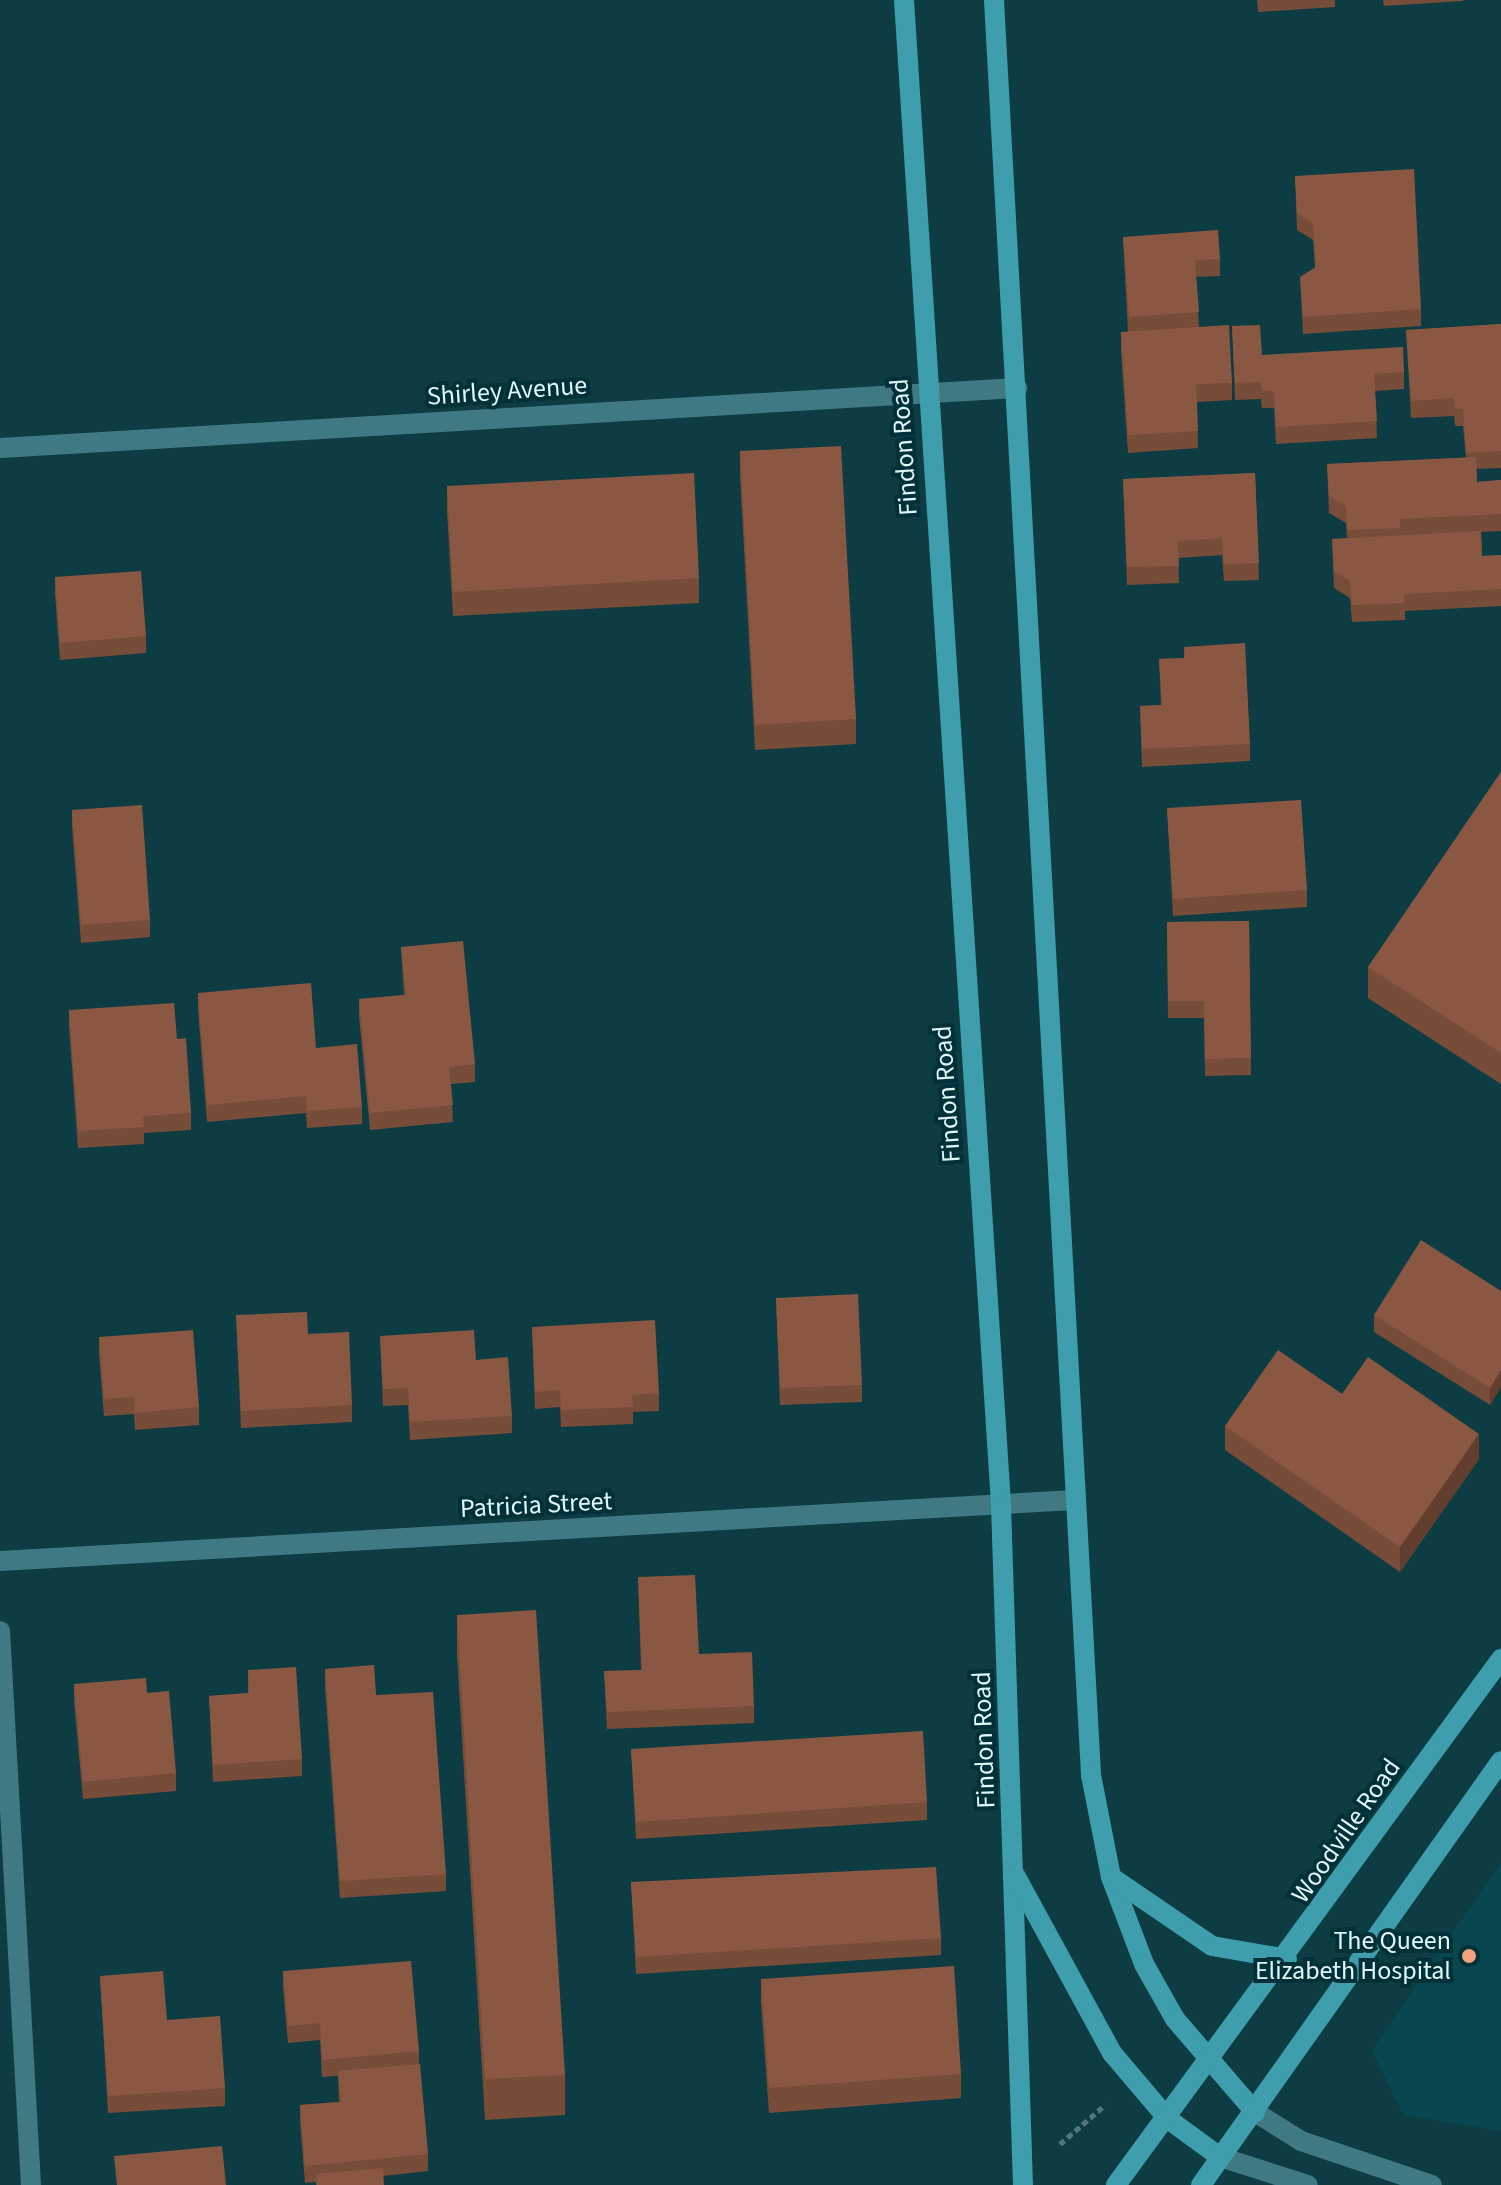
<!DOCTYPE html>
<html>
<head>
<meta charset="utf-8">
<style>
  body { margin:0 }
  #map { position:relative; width:1501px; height:2185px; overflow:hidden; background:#0e3c43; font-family:"Source Sans 3",sans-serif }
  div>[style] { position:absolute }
  .built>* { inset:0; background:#09474f }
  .path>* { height:5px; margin-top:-2.5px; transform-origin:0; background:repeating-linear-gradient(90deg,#51777d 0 6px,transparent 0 10px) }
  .street>* { height:20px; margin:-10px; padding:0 10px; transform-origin:10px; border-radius:10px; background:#417982 }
  .secondary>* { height:20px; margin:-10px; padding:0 10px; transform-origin:10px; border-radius:10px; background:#3e9eae }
  .wall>* { inset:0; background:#774c39 }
  .shaded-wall>* { inset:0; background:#613e2e }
  .building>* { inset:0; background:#8a5842 }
  .dots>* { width:22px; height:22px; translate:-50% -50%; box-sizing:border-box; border:4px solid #013138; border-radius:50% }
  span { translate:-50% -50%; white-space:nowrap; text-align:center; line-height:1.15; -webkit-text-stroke:8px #013138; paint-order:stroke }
  .street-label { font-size:26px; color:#e1f8fc }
  .poi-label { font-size:26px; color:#e1f8fc }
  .right { translate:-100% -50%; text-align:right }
</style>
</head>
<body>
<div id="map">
  <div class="built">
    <i style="clip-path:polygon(1501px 1862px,1501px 2131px,1403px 2115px,1372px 2050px)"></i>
  </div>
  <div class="path">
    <i style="left:1060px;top:2144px;width:60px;rotate:-40.9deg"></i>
  </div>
  <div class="street">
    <i style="left:0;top:448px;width:1019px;rotate:-3.38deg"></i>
    <i style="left:0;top:1561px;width:1076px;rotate:-3.25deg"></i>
    <i style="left:0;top:1631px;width:555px;rotate:86.8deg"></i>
    <i style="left:1255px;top:2112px;width:54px;rotate:32.2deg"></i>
    <i style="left:1301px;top:2141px;width:138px;rotate:18.6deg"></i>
    <i style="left:1220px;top:2157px;width:92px;rotate:17.7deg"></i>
  </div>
  <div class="secondary">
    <i style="left:904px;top:0;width:1508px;rotate:86.31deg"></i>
    <i style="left:1001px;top:1505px;width:680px;rotate:88.15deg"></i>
    <i style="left:994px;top:0;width:1778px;rotate:86.87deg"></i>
    <i style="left:1091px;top:1775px;width:104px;rotate:78.9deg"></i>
    <i style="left:1111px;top:1877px;width:93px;rotate:69.2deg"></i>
    <i style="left:1144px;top:1964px;width:63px;rotate:60.6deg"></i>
    <i style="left:1175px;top:2019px;width:123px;rotate:49.3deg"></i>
    <i style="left:1015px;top:1875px;width:203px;rotate:61.4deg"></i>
    <i style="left:1112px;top:2053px;width:87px;rotate:49.7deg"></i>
    <i style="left:1168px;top:2119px;width:64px;rotate:36.2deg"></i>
    <i style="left:1111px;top:1877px;width:122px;rotate:34.3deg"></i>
    <i style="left:1212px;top:1946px;width:76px;rotate:9.8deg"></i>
    <i style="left:1116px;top:2185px;width:652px;rotate:-53.8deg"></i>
    <i style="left:1201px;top:2185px;width:519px;rotate:-54.72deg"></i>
  </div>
  <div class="wall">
    <i style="clip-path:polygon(1257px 0,1335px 0,1335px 7px,1258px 12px)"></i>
    <i style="clip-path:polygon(1383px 0,1463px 0,1463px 1px,1384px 6px)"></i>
    <i style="clip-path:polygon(1295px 176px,1421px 309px,1421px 326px,1303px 334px,1300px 277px,1315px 268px,1313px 240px,1297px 230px)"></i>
    <i style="clip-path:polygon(1123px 237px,1220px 259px,1220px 276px,1196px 277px,1199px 327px,1232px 383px,1232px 400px,1197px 402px,1198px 448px,1128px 453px,1121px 350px,1121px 332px,1128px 332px)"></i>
    <i style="clip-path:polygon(1501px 324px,1501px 468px,1476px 469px,1477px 482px,1501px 480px,1501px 531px,1481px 532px,1482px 556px,1501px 555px,1501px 606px,1405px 611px,1405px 620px,1352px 622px,1350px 598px,1334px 588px,1332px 539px,1347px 538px,1346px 523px,1329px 513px,1327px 464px,1466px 458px,1463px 426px,1455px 426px,1454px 416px,1411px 418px,1406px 330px)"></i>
    <i style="clip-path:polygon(1232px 326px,1262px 355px,1404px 372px,1404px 389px,1375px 391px,1377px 438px,1276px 444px,1274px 408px,1262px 408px,1261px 399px,1235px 400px)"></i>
    <i style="clip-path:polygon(740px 451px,856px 719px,856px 744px,755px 750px,740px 475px)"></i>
    <i style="clip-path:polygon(1255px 473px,1259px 580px,1224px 581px,1222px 555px,1178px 558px,1179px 583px,1127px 585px,1123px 479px)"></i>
    <i style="clip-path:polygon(447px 486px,699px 578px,699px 603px,453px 616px,447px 511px)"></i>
    <i style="clip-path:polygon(55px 577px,146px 636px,146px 653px,60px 660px,55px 594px)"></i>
    <i style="clip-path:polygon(1184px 647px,1250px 744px,1250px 761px,1142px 767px,1140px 706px,1161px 705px,1159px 659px,1184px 658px)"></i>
    <i style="clip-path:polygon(1501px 772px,1501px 1084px,1368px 998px,1368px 967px)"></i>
    <i style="clip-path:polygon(1167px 808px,1307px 890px,1307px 907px,1173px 916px)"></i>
    <i style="clip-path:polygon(72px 810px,150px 920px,150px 937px,81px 943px,72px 827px)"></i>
    <i style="clip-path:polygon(1249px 921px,1251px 1075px,1205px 1076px,1204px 1018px,1168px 1018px,1167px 922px)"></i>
    <i style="clip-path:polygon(401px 947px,475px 1064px,475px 1082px,451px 1084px,453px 1122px,370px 1130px,359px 1016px,359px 999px,404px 995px)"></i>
    <i style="clip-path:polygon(198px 993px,316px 1048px,362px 1107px,362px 1124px,307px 1128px,306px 1113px,207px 1122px,198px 1010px)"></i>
    <i style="clip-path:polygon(69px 1010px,177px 1039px,191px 1113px,191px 1130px,144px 1133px,144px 1144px,78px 1148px,69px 1027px)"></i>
    <i style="clip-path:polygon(1501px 1291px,1501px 1387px,1490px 1405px,1374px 1332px,1374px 1315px)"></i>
    <i style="clip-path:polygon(776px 1298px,862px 1385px,862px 1402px,780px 1405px)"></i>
    <i style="clip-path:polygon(236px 1315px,308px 1334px,352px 1405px,352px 1422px,241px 1428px)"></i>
    <i style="clip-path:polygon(532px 1327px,659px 1393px,659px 1411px,633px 1412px,633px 1424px,561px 1427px,560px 1407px,535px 1409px)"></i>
    <i style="clip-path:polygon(380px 1336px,476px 1360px,512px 1416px,512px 1433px,410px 1440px,408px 1405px,383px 1406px)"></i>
    <i style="clip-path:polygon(99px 1337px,199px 1407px,199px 1425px,135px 1430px,134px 1414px,104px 1416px,99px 1354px)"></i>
    <i style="clip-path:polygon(1342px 1394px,1479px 1459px,1400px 1572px,1225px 1450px,1225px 1426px)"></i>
    <i style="clip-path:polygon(638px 1577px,699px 1654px,754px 1706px,754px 1723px,607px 1729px,604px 1671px,641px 1670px)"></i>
    <i style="clip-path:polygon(457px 1615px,565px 2075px,565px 2115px,485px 2120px,457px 1655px)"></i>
    <i style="clip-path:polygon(325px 1669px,376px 1695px,446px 1874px,446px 1891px,340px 1898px,325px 1686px)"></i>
    <i style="clip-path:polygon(248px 1670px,302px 1759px,302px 1776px,213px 1782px,209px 1696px,248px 1693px)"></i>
    <i style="clip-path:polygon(74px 1684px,147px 1693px,176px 1773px,176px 1791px,83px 1799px,74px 1701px)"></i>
    <i style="clip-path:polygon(631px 1749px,927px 1802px,927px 1820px,636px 1839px)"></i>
    <i style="clip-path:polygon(631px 1882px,941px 1938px,941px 1955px,636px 1974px)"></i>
    <i style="clip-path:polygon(283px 1971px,419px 2051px,419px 2064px,428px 2154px,428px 2171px,383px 2176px,384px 2185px,316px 2185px,316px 2182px,305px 2183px,300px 2122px,300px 2105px,339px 2102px,338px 2076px,322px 2077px,320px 2040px,288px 2043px,283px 1988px)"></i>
    <i style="clip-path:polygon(100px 1976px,167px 2020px,225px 2088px,225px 2106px,108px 2113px)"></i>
    <i style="clip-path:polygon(761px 1979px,961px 2074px,961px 2098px,769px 2113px,761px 2003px)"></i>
  </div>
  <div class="shaded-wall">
    <i style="clip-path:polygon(1501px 1370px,1501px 1387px,1490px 1405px,1490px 1388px)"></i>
    <i style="clip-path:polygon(1479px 1434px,1479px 1459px,1400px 1572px,1400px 1547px)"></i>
  </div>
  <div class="building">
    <i style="clip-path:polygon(1414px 169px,1421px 309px,1303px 317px,1300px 277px,1316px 267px,1313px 223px,1297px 213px,1295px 176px)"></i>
    <i style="clip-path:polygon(1218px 230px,1220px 259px,1195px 260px,1199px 312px,1129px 317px,1123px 237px)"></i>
    <i style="clip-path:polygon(1501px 324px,1501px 451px,1466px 453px,1463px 409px,1455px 409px,1454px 398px,1411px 401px,1406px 330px)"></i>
    <i style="clip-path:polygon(1229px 325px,1232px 383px,1196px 384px,1198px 431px,1128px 435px,1121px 332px)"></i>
    <i style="clip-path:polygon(1260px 325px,1262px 355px,1403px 347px,1404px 372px,1374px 374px,1377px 421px,1276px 427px,1274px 391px,1262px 391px,1261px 382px,1235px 383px,1232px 326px)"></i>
    <i style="clip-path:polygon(841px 446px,856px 719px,755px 725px,740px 451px)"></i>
    <i style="clip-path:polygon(1476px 457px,1477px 482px,1501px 480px,1501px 514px,1400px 519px,1400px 528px,1347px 530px,1346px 506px,1329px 496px,1327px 464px)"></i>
    <i style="clip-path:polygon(694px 473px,699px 578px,453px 592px,447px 486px)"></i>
    <i style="clip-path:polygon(1255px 473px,1259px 563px,1224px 564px,1222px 538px,1178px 541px,1179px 566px,1127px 567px,1123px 479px)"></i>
    <i style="clip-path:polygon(1481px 531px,1482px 556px,1501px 555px,1501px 589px,1404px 594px,1405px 603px,1352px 605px,1350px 581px,1334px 571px,1332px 539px)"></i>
    <i style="clip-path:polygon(141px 571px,146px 636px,60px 643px,55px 577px)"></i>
    <i style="clip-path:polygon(1245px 643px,1250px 744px,1142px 749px,1140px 706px,1162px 705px,1159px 659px,1185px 658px,1184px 647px)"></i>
    <i style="clip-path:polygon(1501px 772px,1501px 1053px,1368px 967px)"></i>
    <i style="clip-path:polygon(1301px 800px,1307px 890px,1173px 899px,1167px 808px)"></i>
    <i style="clip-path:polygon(142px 805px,150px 920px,81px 925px,72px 810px)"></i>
    <i style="clip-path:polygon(1249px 921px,1251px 1058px,1205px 1059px,1204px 1001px,1168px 1001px,1167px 922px)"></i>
    <i style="clip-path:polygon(463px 941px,475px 1064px,449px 1067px,453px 1105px,370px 1113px,359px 999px,406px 995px,401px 947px)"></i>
    <i style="clip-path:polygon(311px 983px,316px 1048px,357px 1044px,362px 1107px,307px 1111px,306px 1096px,207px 1105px,198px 993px)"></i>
    <i style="clip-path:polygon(174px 1003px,177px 1039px,186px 1038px,191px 1113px,143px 1116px,144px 1127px,78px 1131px,69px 1010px)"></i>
    <i style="clip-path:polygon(1421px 1240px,1501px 1291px,1501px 1370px,1490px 1388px,1374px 1315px)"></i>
    <i style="clip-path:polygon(858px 1294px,862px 1385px,780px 1388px,776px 1298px)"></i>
    <i style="clip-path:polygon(307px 1312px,308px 1334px,349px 1332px,352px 1405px,241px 1411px,236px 1315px)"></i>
    <i style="clip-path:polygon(655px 1320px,659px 1393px,632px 1395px,633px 1407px,561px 1410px,560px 1390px,535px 1392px,532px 1327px)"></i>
    <i style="clip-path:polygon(193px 1330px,199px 1407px,135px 1413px,134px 1397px,104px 1399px,99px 1337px)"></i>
    <i style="clip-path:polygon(474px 1330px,476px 1360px,508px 1357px,512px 1416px,410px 1422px,408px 1388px,383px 1389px,380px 1336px)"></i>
    <i style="clip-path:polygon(1278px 1350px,1342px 1394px,1368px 1357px,1479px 1434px,1400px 1547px,1225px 1426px)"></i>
    <i style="clip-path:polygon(695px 1575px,699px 1654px,752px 1652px,754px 1706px,607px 1712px,604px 1671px,642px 1670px,638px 1577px)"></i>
    <i style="clip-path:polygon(536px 1610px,565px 2075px,485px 2079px,457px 1615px)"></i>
    <i style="clip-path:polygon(374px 1665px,376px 1695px,433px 1692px,446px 1874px,340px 1881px,325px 1669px)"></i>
    <i style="clip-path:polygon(296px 1667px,302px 1759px,213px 1765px,209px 1696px,249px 1693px,248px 1670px)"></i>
    <i style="clip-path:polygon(146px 1678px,147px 1693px,169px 1691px,176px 1773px,83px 1782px,74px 1684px)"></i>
    <i style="clip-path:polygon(923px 1731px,927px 1802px,636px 1822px,631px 1749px)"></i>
    <i style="clip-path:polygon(936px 1867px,941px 1938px,636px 1957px,631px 1882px)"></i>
    <i style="clip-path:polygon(411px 1961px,419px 2051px,322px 2060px,320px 2023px,288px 2026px,283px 1971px)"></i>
    <i style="clip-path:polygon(954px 1966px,961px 2074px,769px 2088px,761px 1979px)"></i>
    <i style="clip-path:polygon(163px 1971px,167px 2020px,220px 2016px,225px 2088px,108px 2096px,100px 1976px)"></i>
    <i style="clip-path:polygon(420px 2064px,428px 2154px,305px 2166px,300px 2105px,341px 2102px,338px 2071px)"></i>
    <i style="clip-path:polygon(222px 2146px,226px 2185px,117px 2185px,114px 2156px)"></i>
    <i style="clip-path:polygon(383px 2168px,384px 2185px,317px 2185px,316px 2174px)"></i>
  </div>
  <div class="dots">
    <i style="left:1469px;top:1956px;background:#f2a17e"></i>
  </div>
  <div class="street-label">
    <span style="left:507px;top:391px;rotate:-4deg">Shirley Avenue</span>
    <span style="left:904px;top:447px;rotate:-94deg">Findon Road</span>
    <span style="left:947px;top:1094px;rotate:-94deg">Findon Road</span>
    <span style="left:536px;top:1505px;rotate:-3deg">Patricia Street</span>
    <span style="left:984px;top:1740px;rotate:-92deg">Findon Road</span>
    <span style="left:1346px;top:1831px;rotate:-55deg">Woodville Road</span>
  </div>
  <div class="poi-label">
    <span class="right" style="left:1451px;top:1956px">The Queen<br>Elizabeth Hospital</span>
  </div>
</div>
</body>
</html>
